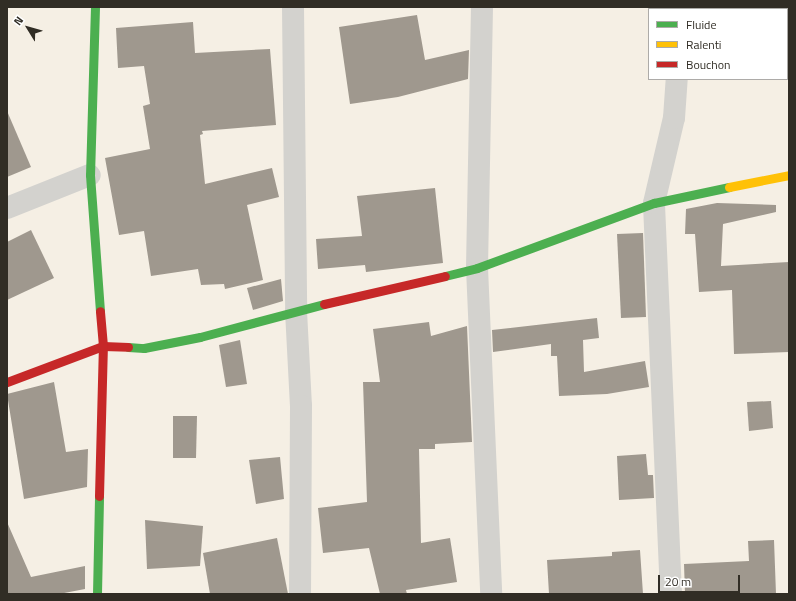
<!DOCTYPE html>
<html>
<head>
<meta charset="utf-8">
<style>
  body { margin:0 }
  #map { position:relative; width:796px; height:601px; overflow:hidden; background:#f5efe4; font-family:"Titillium Web",sans-serif }
  div>[style] { position:absolute }
  .building>* { inset:0; background:#9f988e }
  .street>* { height:22px; margin:-11px; padding:0 11px; transform-origin:11px; border-radius:11px; background:#d3d2ce }
  .fast>* { height:9px; margin:-4.5px; padding:0 4.5px; transform-origin:4.5px; border-radius:4.5px; background:#4caf50 }
  .slow>* { height:9px; margin:-4.5px; padding:0 4.5px; transform-origin:4.5px; border-radius:4.5px; background:#ffc107 }
  .jam>* { height:9px; margin:-4.5px; padding:0 4.5px; transform-origin:4.5px; border-radius:4.5px; background:#c62828 }
  span { translate:-50% -50%; white-space:nowrap; text-align:center; line-height:1.15; -webkit-text-stroke:4px #fff; paint-order:stroke }
  .frame { position:absolute; inset:0; border:8px solid #312d25; pointer-events:none }
  .legend { position:absolute; left:648px; top:8px; width:140px; height:72px; box-sizing:border-box; background:#fff; border:1px solid #adaba8; margin:0; padding:5px 7px; list-style:none; font-size:12px; color:#312d25 }
  .legend li { display:flex; align-items:center; gap:8px; height:20px }
  .legend b { width:20px; border:1px solid #adaba8 }
  .north { position:absolute; left:8px; top:8px; width:40px; height:40px; -webkit-text-stroke:3px #fff; paint-order:stroke; rotate:307deg; font-size:11px; font-weight:700; line-height:16px; text-align:center; color:#312d25 }
  .north::after { content:''; display:block; margin:auto; width:14px; height:18px; background:#312d25; clip-path:polygon(50% 0,100% 100%,50% 72%,0 100%) }
  .scale { position:absolute; left:658px; top:575px; width:82px; height:18px; box-sizing:border-box; border:2px solid #312d25; border-top:0; padding-left:5px; font-size:12px; line-height:14px; white-space:nowrap; color:#312d25; -webkit-text-stroke:3px #fff; paint-order:stroke }
</style>
</head>
<body>
<div id="map">
  <div class="building">
    <i style="clip-path:polygon(417px 15px,425px 60px,469px 50px,468px 79px,398px 97px,350px 104px,339px 27px)"></i>
    <i style="clip-path:polygon(193px 22px,195px 53px,270px 49px,276px 125px,202px 131px,203px 134px,200px 135px,205px 184px,272px 168px,279px 197px,247px 205px,263px 280px,225px 289px,224px 284px,201px 285px,198px 269px,151px 276px,144px 231px,119px 235px,105px 158px,150px 149px,143px 106px,150px 104px,144px 66px,118px 68px,116px 28px)"></i>
    <i style="clip-path:polygon(7px 111px,31px 167px,7px 177px)"></i>
    <i style="clip-path:polygon(435px 188px,443px 263px,366px 272px,365px 265px,318px 269px,316px 239px,362px 236px,357px 196px)"></i>
    <i style="clip-path:polygon(717px 203px,776px 205px,776px 212px,723px 224px,721px 266px,789px 262px,789px 352px,734px 354px,732px 290px,699px 292px,695px 234px,685px 234px,686px 209px)"></i>
    <i style="clip-path:polygon(31px 230px,54px 278px,7px 300px,7px 242px)"></i>
    <i style="clip-path:polygon(643px 233px,646px 317px,621px 318px,617px 234px)"></i>
    <i style="clip-path:polygon(281px 279px,283px 301px,253px 310px,247px 288px)"></i>
    <i style="clip-path:polygon(597px 318px,599px 338px,583px 340px,584px 372px,645px 361px,649px 387px,607px 394px,559px 396px,557px 356px,551px 356px,551px 344px,493px 352px,492px 330px)"></i>
    <i style="clip-path:polygon(429px 322px,431px 336px,467px 326px,472px 442px,435px 444px,435px 449px,419px 449px,421px 543px,450px 538px,457px 582px,406px 590px,407px 594px,380px 594px,369px 548px,323px 553px,318px 508px,367px 502px,363px 382px,380px 382px,373px 329px)"></i>
    <i style="clip-path:polygon(240px 340px,247px 384px,226px 387px,219px 345px)"></i>
    <i style="clip-path:polygon(54px 382px,66px 452px,88px 449px,87px 487px,24px 499px,7px 394px)"></i>
    <i style="clip-path:polygon(771px 401px,773px 428px,749px 431px,747px 402px)"></i>
    <i style="clip-path:polygon(173px 416px,197px 416px,196px 458px,173px 458px)"></i>
    <i style="clip-path:polygon(646px 454px,648px 475px,653px 475px,654px 498px,619px 500px,617px 456px)"></i>
    <i style="clip-path:polygon(280px 457px,284px 499px,256px 504px,249px 460px)"></i>
    <i style="clip-path:polygon(145px 520px,203px 526px,200px 566px,147px 569px)"></i>
    <i style="clip-path:polygon(7px 522px,31px 577px,85px 566px,85px 589px,59px 594px,7px 594px)"></i>
    <i style="clip-path:polygon(277px 538px,288px 594px,210px 594px,203px 553px)"></i>
    <i style="clip-path:polygon(774px 540px,776px 594px,685px 594px,684px 564px,749px 561px,748px 541px)"></i>
    <i style="clip-path:polygon(640px 550px,643px 594px,549px 594px,547px 560px,612px 556px,612px 552px)"></i>
  </div>
  <div class="street">
    <i style="left:293px;top:7px;width:304px;rotate:89.4deg"></i>
    <i style="left:296px;top:311px;width:95px;rotate:87deg"></i>
    <i style="left:301px;top:406px;width:188px;rotate:90.3deg"></i>
    <i style="left:482px;top:7px;width:261px;rotate:91.1deg"></i>
    <i style="left:477px;top:268px;width:326px;rotate:87.5deg"></i>
    <i style="left:683px;top:7px;width:2px;rotate:90deg"></i>
    <i style="left:7px;top:208px;width:89px;rotate:-21.7deg"></i>
    <i style="left:671px;top:594px;width:391px;rotate:-92.5deg"></i>
    <i style="left:654px;top:203px;width:87px;rotate:-76.8deg"></i>
    <i style="left:674px;top:118px;width:39px;rotate:-86deg"></i>
  </div>
  <div class="fast">
    <i style="left:95px;top:7px;width:168px;rotate:91.7deg"></i>
    <i style="left:90px;top:175px;width:136px;rotate:85.8deg"></i>
    <i style="left:445px;top:276px;width:33px;rotate:-14deg"></i>
    <i style="left:477px;top:268px;width:189px;rotate:-20.2deg"></i>
    <i style="left:654px;top:203px;width:77px;rotate:-12deg"></i>
    <i style="left:128px;top:347px;width:16px;rotate:4deg"></i>
    <i style="left:144px;top:348px;width:57px;rotate:-11.1deg"></i>
    <i style="left:200px;top:337px;width:128px;rotate:-14.9deg"></i>
    <i style="left:97px;top:594px;width:98px;rotate:-88.8deg"></i>
  </div>
  <div class="slow">
    <i style="left:729px;top:187px;width:61px;rotate:-11.3deg"></i>
  </div>
  <div class="jam">
    <i style="left:324px;top:304px;width:124px;rotate:-13deg"></i>
    <i style="left:7px;top:382px;width:103px;rotate:-20.6deg"></i>
    <i style="left:103px;top:346px;width:25px;rotate:2deg"></i>
    <i style="left:99px;top:496px;width:150px;rotate:-88.5deg"></i>
    <i style="left:103px;top:346px;width:35px;rotate:-95deg"></i>
  </div>
  <div class="frame"></div>
  <ul class="legend">
  <li><b style="height:5px;background:#4caf50"></b>Fluide</li>
  <li><b style="height:5px;background:#ffc107"></b>Ralenti</li>
  <li><b style="height:5px;background:#c62828"></b>Bouchon</li>
  </ul>
  <div class="north">N</div>
  <div class="scale">20 m</div>
</div>
</body>
</html>
